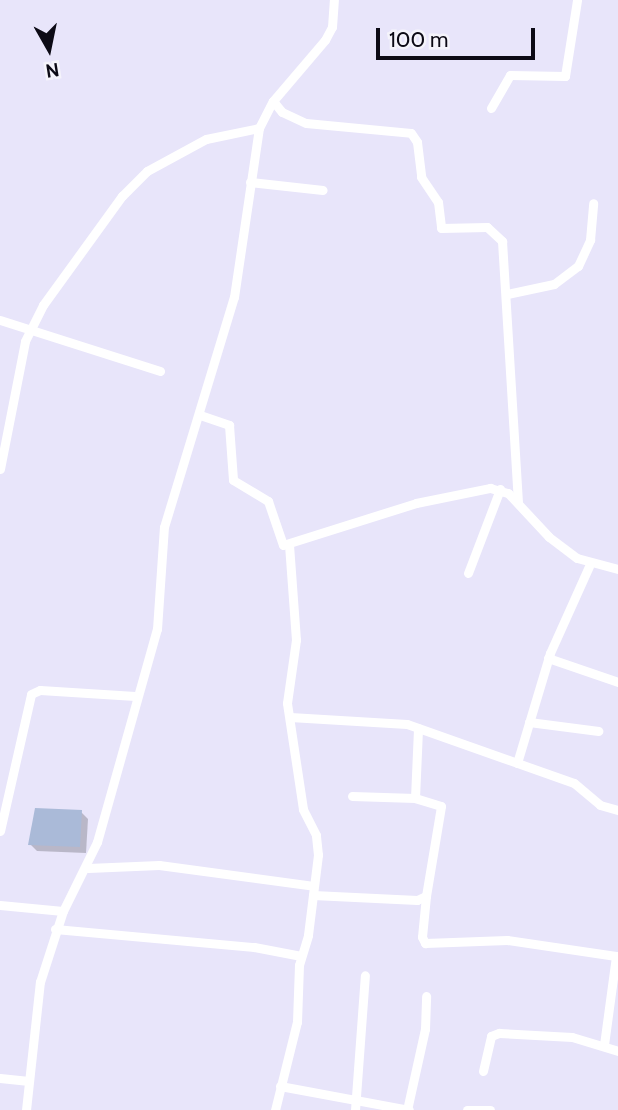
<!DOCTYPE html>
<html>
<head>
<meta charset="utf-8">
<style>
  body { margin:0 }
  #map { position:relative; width:618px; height:1110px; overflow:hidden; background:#e8e5fa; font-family:Cabin,sans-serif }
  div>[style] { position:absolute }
  .shadow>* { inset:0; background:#0003 }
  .building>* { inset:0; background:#aabad8 }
  .minor>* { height:9px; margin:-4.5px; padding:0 4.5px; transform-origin:4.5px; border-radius:4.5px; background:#fff }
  span { translate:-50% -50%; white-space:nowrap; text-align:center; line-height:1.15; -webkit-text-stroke:5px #f5f4fb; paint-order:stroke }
  .north { position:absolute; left:14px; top:14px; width:70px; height:70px; -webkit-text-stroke:5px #f5f4fb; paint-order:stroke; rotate:171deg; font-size:19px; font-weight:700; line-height:28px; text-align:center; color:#0c0a15 }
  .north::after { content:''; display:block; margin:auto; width:24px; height:32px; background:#0c0a15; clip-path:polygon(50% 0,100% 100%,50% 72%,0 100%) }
  .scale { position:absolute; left:376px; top:28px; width:159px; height:32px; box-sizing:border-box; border:4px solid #0c0a15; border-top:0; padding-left:9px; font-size:21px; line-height:24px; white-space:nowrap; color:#0c0a15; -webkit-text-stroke:5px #f5f4fb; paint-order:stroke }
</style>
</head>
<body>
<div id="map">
  <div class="shadow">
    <i style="clip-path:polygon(81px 812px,88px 819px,86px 853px,37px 851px,30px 844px)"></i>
  </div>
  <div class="building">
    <i style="clip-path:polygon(35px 808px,82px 810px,80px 847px,28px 845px)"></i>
  </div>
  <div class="minor">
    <i style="left:273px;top:101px;width:14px;rotate:51deg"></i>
    <i style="left:282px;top:112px;width:26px;rotate:25deg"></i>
    <i style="left:306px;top:123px;width:105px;rotate:5.4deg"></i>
    <i style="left:411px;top:133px;width:11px;rotate:56deg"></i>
    <i style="left:417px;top:142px;width:35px;rotate:83deg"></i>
    <i style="left:421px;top:177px;width:30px;rotate:56deg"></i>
    <i style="left:438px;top:202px;width:26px;rotate:83deg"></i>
    <i style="left:441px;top:228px;width:46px;rotate:-1.2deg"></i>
    <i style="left:487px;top:227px;width:21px;rotate:43deg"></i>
    <i style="left:502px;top:241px;width:261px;rotate:86.5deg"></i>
    <i style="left:491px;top:108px;width:38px;rotate:-60deg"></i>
    <i style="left:510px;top:75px;width:55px;rotate:1deg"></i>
    <i style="left:565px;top:76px;width:77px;rotate:-81deg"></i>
    <i style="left:250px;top:182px;width:73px;rotate:6.3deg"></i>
    <i style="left:507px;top:294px;width:48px;rotate:-12deg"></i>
    <i style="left:554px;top:284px;width:30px;rotate:-37deg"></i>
    <i style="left:578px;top:266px;width:29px;rotate:-65deg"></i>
    <i style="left:590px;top:240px;width:37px;rotate:-85deg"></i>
    <i style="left:0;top:320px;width:168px;rotate:17.7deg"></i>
    <i style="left:200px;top:415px;width:31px;rotate:19deg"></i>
    <i style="left:229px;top:425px;width:55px;rotate:85.8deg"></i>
    <i style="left:233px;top:480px;width:41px;rotate:31deg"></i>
    <i style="left:268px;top:501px;width:46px;rotate:71.2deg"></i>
    <i style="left:283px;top:545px;width:139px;rotate:-17.5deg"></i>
    <i style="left:416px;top:503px;width:76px;rotate:-11.5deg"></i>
    <i style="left:490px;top:488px;width:19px;rotate:16deg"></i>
    <i style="left:508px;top:493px;width:60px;rotate:47deg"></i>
    <i style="left:549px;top:537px;width:35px;rotate:37deg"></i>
    <i style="left:577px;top:558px;width:42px;rotate:15deg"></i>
    <i style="left:0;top:469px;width:130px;rotate:-78.9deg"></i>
    <i style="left:25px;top:341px;width:40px;rotate:-63.4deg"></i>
    <i style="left:43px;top:305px;width:135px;rotate:-54.1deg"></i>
    <i style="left:122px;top:196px;width:35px;rotate:-45deg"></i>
    <i style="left:147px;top:171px;width:67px;rotate:-28.5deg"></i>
    <i style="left:206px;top:139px;width:54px;rotate:-11.7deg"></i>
    <i style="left:468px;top:573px;width:90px;rotate:-69.1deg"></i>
    <i style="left:548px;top:658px;width:74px;rotate:18.9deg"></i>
    <i style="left:290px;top:717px;width:117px;rotate:3.4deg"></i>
    <i style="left:407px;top:724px;width:177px;rotate:19.5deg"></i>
    <i style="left:574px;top:783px;width:34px;rotate:40deg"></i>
    <i style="left:600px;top:805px;width:19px;rotate:16deg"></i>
    <i style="left:529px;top:722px;width:70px;rotate:7.4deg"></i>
    <i style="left:517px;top:763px;width:115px;rotate:-73.3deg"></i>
    <i style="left:550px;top:653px;width:98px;rotate:-65.8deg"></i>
    <i style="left:352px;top:796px;width:63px;rotate:1.8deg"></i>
    <i style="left:0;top:831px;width:140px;rotate:-77.2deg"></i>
    <i style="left:31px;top:694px;width:10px;rotate:-24deg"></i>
    <i style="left:40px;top:690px;width:95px;rotate:3.6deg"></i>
    <i style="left:88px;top:868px;width:71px;rotate:-2.4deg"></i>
    <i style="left:159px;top:865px;width:156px;rotate:7.7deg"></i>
    <i style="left:313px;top:895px;width:104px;rotate:2.8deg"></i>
    <i style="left:417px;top:900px;width:10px;rotate:-24deg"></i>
    <i style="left:426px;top:896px;width:91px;rotate:-80.5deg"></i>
    <i style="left:441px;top:806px;width:27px;rotate:-163deg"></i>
    <i style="left:415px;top:798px;width:70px;rotate:-87.5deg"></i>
    <i style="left:426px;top:896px;width:41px;rotate:95.6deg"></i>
    <i style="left:422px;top:937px;width:7px;rotate:63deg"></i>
    <i style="left:425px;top:943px;width:82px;rotate:-2.1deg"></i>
    <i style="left:507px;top:940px;width:110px;rotate:8.4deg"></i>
    <i style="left:616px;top:956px;width:90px;rotate:97.7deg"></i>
    <i style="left:0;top:905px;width:63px;rotate:5.4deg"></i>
    <i style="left:55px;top:929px;width:200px;rotate:5.2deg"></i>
    <i style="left:254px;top:947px;width:48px;rotate:10.8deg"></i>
    <i style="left:483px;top:1071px;width:36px;rotate:-77deg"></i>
    <i style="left:491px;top:1036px;width:9px;rotate:-21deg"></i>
    <i style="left:499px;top:1033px;width:73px;rotate:3.1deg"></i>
    <i style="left:572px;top:1037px;width:48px;rotate:16.9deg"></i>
    <i style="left:0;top:1078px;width:29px;rotate:6deg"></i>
    <i style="left:280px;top:1086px;width:131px;rotate:10.5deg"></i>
    <i style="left:26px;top:1110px;width:129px;rotate:-83.8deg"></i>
    <i style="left:40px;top:982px;width:75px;rotate:-72.1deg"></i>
    <i style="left:63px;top:911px;width:77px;rotate:-63.8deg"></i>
    <i style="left:97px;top:842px;width:221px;rotate:-74.3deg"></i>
    <i style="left:157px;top:629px;width:102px;rotate:-86.1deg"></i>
    <i style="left:164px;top:527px;width:240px;rotate:-73.1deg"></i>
    <i style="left:234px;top:297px;width:171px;rotate:-81.6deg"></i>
    <i style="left:259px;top:128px;width:30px;rotate:-63deg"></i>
    <i style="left:273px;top:101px;width:80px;rotate:-49.6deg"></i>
    <i style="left:325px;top:40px;width:15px;rotate:-62deg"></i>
    <i style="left:332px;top:27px;width:27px;rotate:-86deg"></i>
    <i style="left:275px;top:1110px;width:91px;rotate:-76deg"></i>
    <i style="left:297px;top:1022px;width:57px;rotate:-88deg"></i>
    <i style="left:299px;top:965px;width:31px;rotate:-73deg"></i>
    <i style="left:308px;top:935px;width:81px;rotate:-82.9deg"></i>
    <i style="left:318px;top:855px;width:20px;rotate:-96deg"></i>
    <i style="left:316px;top:835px;width:29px;rotate:-117deg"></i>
    <i style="left:303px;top:809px;width:107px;rotate:-98.6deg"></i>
    <i style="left:287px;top:703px;width:64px;rotate:-81.9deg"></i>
    <i style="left:296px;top:640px;width:95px;rotate:-94.2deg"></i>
    <i style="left:355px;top:1110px;width:135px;rotate:-85.8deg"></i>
    <i style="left:407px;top:1110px;width:83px;rotate:-77.5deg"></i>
    <i style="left:425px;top:1029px;width:33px;rotate:-88deg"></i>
    <i style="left:467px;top:1110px;width:23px"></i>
  </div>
  <div class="north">N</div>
  <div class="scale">100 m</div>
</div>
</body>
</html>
